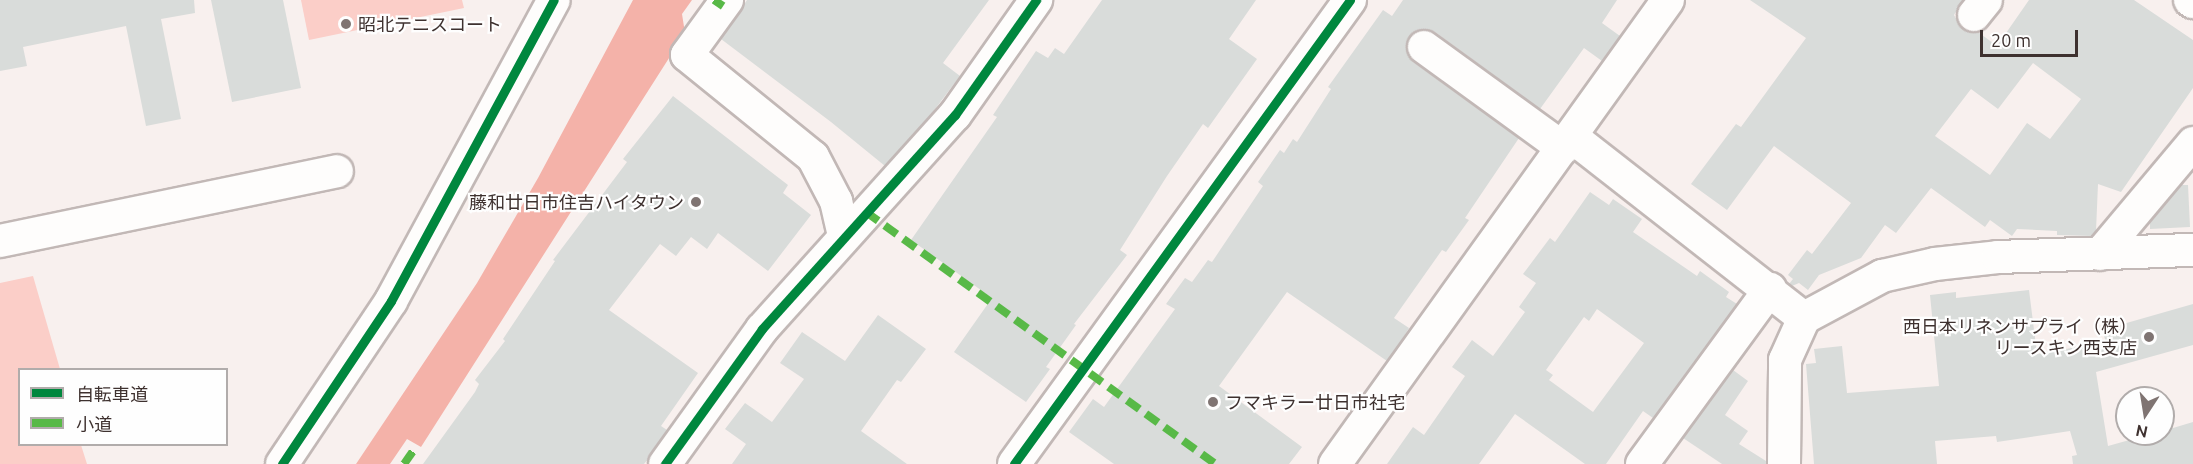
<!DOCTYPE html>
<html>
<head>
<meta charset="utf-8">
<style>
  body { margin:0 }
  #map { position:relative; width:2193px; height:464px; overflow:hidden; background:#f8f0ee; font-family:Ubuntu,"Noto Sans JP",sans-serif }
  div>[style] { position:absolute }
  .green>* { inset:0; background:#fbcec8 }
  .water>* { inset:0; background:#f4b2a9 }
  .building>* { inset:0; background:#d9dcda }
  .roads { filter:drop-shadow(2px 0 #c2b8b6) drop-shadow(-2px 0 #c2b8b6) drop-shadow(0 2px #c2b8b6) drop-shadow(0 -2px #c2b8b6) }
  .minor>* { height:32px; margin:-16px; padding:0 16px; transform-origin:16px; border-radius:16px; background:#fefdfc }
  .quiet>* { height:8px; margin-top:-4px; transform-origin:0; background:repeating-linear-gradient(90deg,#58b947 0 15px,transparent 0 23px) }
  .cycleway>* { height:9px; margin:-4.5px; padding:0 4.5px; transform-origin:4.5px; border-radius:4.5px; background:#00873e }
  .dots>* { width:16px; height:16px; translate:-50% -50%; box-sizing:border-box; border:3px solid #fefefe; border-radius:50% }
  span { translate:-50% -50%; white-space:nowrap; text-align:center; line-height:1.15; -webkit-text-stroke:4.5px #fefefe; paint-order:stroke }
  .poi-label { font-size:18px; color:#3e312f }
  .left { translate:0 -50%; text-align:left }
  .right { translate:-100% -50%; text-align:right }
  .legend { position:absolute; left:18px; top:368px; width:210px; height:78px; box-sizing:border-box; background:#fefefe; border:2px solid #b1acab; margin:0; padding:8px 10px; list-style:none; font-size:18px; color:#3e312f }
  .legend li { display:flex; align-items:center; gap:12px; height:30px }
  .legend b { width:30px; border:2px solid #b1acab }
  .north { position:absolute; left:2115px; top:386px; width:60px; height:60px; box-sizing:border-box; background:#fefefe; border:2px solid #b1acab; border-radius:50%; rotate:192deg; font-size:16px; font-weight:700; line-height:24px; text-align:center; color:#3e312f }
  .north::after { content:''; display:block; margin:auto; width:21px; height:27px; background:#7f7472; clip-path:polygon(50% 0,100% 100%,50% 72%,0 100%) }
  .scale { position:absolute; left:1980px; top:30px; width:98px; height:27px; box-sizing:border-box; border:3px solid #3e312f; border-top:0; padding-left:8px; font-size:18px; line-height:21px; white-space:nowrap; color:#3e312f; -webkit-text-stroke:4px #fefefe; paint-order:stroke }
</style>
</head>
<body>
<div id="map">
  <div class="green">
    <i style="clip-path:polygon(301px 0,462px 0,464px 8px,309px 40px)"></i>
    <i style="clip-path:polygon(33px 276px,60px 369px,20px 370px,20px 444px,81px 445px,87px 464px,0 464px,0 283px)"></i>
  </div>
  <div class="water">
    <i style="clip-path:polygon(633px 0,692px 0,682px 14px,685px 33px,421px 447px,407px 439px,390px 464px,356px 464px,477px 283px,538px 178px)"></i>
  </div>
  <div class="building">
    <i style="clip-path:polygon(0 0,194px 0,195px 13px,161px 19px,181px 119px,146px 126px,126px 26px,23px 47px,27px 66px,0 71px)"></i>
    <i style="clip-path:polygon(211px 0,283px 0,301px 88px,232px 102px)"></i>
    <i style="clip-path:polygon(747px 0,989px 0,943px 63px,960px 76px,929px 117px,885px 166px,831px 122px,721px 39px)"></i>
    <i style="clip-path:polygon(1102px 0,1256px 0,1229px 39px,1257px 59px,1208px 128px,1203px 124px,1167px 176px,1120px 250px,1127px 255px,1074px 324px,1076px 325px,1046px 367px,1050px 369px,1026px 402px,954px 352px,992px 298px,911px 240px,997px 117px,993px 115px,1036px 51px,1048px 58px,1055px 48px,1064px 54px)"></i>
    <i style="clip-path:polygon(1403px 0,1617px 0,1602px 23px,1620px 36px,1602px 61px,1584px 48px,1540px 109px,1435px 32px,1425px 29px,1417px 30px,1410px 36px,1406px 46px,1408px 55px,1413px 62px,1519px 138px,1465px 218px,1469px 220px,1446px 252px,1442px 250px,1394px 318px,1409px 328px,1403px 338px,1387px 361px,1287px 292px,1219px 386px,1302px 447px,1289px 464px,1114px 464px,1069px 432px,1093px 399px,1104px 407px,1175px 309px,1166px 304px,1185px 278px,1192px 282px,1208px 260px,1212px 262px,1263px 186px,1258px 182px,1280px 150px,1284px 153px,1293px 139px,1297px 142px,1331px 89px,1328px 87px,1383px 10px,1392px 16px)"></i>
    <i style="clip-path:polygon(evenodd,1750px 0,1963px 0,1954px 15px,1958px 22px,1963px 29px,1978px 32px,1997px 46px,2029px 0,2134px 0,2193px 40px,2193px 88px,2121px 192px,2098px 184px,2096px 231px,2092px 236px,2057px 235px,2057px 231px,2017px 229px,2012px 236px,1990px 220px,1985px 227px,1931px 188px,1896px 233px,1885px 225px,1861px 258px,1819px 275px,1808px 290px,1799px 283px,1792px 286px,1789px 284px,1793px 279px,1788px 275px,1807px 250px,1812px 254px,1851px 203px,1774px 146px,1727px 210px,1691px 184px,1736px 124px,1741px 127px,1806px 38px,1750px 0,2033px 63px,2081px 99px,2050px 139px,2027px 123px,1990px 175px,1935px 136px,1971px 89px,1998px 109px,2033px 63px)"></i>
    <i style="clip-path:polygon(673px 96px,788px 185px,783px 193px,811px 215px,768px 271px,718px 233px,707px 249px,691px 237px,676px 256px,660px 244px,609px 310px,698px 373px,661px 426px,667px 430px,649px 458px,644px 464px,423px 464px,475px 392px,479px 384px,475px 380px,505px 341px,503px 339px,555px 261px,553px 260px,627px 162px,623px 159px)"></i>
    <i style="clip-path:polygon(2181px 185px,2188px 185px,2190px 227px,2150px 229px,2150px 222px)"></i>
    <i style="clip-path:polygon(evenodd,1590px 192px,1609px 205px,1613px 199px,1642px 219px,1633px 232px,1697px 276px,1700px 271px,1729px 292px,1726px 297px,1737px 304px,1653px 418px,1643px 411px,1606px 464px,1585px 464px,1515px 414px,1479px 464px,1387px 464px,1413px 427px,1424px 435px,1465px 376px,1452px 367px,1472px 340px,1493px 356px,1525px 312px,1519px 307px,1536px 283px,1523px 274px,1550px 238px,1555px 242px,1590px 192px,1597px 309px,1644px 343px,1593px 412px,1549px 380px,1553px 375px,1546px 370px,1584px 317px,1589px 321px,1597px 309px)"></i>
    <i style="clip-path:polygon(2029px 290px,2037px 354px,2106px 342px,2102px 330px,2193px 304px,2193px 345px,2096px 372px,2108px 446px,2151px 434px,2163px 434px,2163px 431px,2193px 422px,2193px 464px,2073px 464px,2072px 456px,2077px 455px,2070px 431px,1997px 442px,1996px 436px,1935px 441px,1937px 464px,1814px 464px,1806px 364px,1816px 363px,1814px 349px,1842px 346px,1847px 393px,1939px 386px,1930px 295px,1956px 292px,1956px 298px)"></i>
    <i style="clip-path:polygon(878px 315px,926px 349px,901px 382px,897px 380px,861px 431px,907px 464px,732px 464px,746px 444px,725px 429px,745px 403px,772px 422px,804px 379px,780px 363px,802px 332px,845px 361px)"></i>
    <i style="clip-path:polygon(1733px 370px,1748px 381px,1725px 415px,1748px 431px,1739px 444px,1766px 461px,1766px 464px,1722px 464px,1683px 438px)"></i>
  </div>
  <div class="roads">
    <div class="minor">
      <i style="left:727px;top:0;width:68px;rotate:126deg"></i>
      <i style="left:687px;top:55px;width:162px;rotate:39deg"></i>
      <i style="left:813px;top:157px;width:50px;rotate:62.4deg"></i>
      <i style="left:836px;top:201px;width:36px;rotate:77deg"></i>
      <i style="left:2190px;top:0;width:4px;rotate:34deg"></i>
      <i style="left:1974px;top:15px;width:19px;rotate:-51deg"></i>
      <i style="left:1424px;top:47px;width:172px;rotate:36deg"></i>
      <i style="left:1572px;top:137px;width:294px;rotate:38deg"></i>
      <i style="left:0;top:241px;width:344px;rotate:-11.7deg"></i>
      <i style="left:2100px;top:254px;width:145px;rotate:-50deg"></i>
      <i style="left:282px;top:464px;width:196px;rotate:-56.2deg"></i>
      <i style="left:391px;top:301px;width:342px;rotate:-61.6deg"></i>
      <i style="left:665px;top:464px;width:166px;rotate:-54.3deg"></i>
      <i style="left:762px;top:329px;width:288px;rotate:-48deg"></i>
      <i style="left:955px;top:115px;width:141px;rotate:-54.8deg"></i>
      <i style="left:1014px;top:464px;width:573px;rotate:-54.09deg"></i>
      <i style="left:1335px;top:464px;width:571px;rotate:-54.33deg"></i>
      <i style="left:1642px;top:464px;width:217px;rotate:-53.8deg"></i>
      <i style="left:1784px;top:464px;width:104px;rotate:-89.4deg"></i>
      <i style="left:1785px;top:360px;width:46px;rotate:-65.7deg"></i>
      <i style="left:1804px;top:318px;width:89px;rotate:-28.3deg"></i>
      <i style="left:1882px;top:276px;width:54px;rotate:-12.8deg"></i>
      <i style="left:1935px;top:264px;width:63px;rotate:-6.3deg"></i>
      <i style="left:1998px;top:257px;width:195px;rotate:-2.1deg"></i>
    </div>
  </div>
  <div class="quiet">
    <i style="left:714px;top:0;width:11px;rotate:34deg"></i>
    <i style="left:866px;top:212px;width:431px;rotate:35.8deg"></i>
    <i style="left:404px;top:464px;width:16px;rotate:-55deg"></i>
  </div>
  <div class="cycleway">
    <i style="left:282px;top:464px;width:196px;rotate:-56.2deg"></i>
    <i style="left:391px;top:301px;width:342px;rotate:-61.6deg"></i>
    <i style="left:665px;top:464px;width:166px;rotate:-54.3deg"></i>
    <i style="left:762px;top:329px;width:288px;rotate:-48deg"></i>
    <i style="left:955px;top:115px;width:141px;rotate:-54.8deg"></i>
    <i style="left:1014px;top:464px;width:573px;rotate:-54.09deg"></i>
  </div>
  <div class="dots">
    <i style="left:346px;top:24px;background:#7f7472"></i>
    <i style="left:696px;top:202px;background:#7f7472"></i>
    <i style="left:2149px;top:337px;background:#7f7472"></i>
    <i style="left:1213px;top:402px;background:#7f7472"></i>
  </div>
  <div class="poi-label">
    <span class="left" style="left:358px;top:24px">昭北テニスコート</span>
    <span class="right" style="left:684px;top:202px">藤和廿日市住吉ハイタウン</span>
    <span class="right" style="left:2137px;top:337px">西日本リネンサプライ（株）<br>リースキン西支店</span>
    <span class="left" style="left:1225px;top:402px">フマキラー廿日市社宅</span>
  </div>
  <ul class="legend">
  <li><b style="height:8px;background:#00873e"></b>自転車道</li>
  <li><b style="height:8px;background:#58b947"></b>小道</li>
  </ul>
  <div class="north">N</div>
  <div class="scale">20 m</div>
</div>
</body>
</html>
